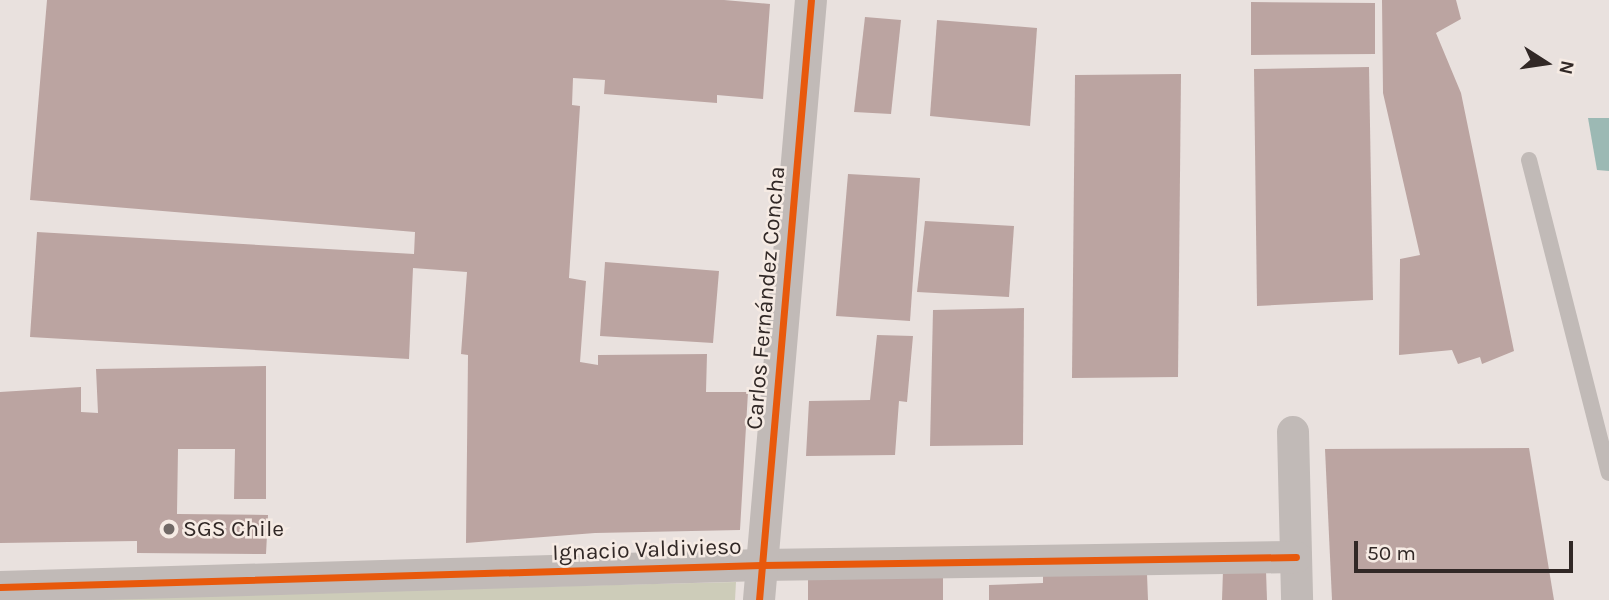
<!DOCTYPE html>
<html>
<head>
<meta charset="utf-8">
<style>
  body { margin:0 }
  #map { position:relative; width:1609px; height:600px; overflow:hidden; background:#e9e1de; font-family:Karla,sans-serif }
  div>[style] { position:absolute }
  .green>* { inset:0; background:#cdccb9 }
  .water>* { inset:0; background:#9cb9b4 }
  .building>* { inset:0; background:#bba4a1 }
  .service>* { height:16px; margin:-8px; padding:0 8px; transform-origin:8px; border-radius:8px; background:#c1bab7 }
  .minor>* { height:32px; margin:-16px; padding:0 16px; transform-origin:16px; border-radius:16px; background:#c1bab7 }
  .cycleway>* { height:7px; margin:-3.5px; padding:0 3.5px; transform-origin:3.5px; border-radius:3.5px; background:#e8590c }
  .dots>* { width:19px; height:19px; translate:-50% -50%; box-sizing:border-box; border:4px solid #f6ebe4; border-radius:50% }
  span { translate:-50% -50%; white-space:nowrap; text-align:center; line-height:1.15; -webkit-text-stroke:5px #f6ebe4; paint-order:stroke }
  .street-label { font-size:23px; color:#312826 }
  .poi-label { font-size:23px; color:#312826 }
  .left { translate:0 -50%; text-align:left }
  .north { position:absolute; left:1511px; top:28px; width:70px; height:70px; -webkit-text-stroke:5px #f6ebe4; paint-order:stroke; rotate:102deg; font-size:19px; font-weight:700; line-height:28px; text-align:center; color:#312826 }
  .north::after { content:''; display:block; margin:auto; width:24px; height:32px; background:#312826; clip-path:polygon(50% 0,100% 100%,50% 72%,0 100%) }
  .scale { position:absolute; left:1354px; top:541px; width:219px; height:32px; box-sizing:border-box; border:4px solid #312826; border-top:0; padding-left:9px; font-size:21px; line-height:24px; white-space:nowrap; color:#312826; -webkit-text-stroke:5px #f6ebe4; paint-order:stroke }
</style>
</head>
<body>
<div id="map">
  <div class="green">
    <i style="clip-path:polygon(736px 582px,735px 600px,81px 600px,241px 594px)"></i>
  </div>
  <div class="water">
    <i style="clip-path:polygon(1588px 118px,1609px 118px,1609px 171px,1597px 170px)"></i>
  </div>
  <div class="building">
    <i style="clip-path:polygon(47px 0,724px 0,770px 4px,763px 99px,717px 95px,717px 103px,604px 94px,605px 80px,573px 78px,572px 105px,580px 106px,569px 278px,586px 281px,580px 362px,598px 365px,598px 355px,707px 354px,706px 392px,748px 392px,740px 530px,595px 533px,466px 543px,468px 355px,461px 354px,467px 272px,413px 268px,409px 359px,30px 337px,37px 232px,414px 254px,415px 232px,30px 200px)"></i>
    <i style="clip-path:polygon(1382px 0,1456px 0,1461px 19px,1436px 33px,1461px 93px,1514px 351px,1482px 364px,1480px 357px,1458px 364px,1452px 350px,1399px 355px,1400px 259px,1420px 255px,1383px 93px)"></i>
    <i style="clip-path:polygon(1251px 2px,1375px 3px,1375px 54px,1251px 55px)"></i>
    <i style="clip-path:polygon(865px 17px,901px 20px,891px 114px,854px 112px)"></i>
    <i style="clip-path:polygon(937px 20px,1037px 28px,1030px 126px,930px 116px)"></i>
    <i style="clip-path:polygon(1369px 67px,1373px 300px,1257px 306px,1254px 69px)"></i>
    <i style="clip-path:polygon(1181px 74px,1178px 377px,1072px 378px,1075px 75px)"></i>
    <i style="clip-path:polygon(848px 174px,920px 178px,910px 321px,836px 316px)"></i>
    <i style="clip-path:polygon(925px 221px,1014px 226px,1009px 297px,917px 292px)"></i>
    <i style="clip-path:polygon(605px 262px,719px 271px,713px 343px,600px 336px)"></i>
    <i style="clip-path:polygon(1024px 308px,1023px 445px,930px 446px,933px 310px)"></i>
    <i style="clip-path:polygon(877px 335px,913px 336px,907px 402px,899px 401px,895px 455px,806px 456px,809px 401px,870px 400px)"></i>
    <i style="clip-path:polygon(266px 366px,266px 499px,234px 499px,235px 449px,178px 449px,177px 514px,268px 515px,266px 554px,137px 553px,137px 541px,0 543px,0 392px,81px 387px,81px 412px,98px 413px,96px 369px)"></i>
    <i style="clip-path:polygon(1529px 448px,1554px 600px,1332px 600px,1325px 449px)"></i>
    <i style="clip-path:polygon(943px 569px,943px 600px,808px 600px,808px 574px)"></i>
    <i style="clip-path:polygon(1223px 571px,1266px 571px,1267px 600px,1222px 600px)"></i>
    <i style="clip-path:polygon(1147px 574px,1148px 600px,989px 600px,989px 585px,1043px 583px,1043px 576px)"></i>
  </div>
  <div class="service">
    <i style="left:1529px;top:160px;width:323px;rotate:75.7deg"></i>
  </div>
  <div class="minor">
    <i style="left:1293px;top:432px;width:168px;rotate:88.6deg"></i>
    <i style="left:0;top:587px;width:762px;rotate:-1.65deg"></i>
    <i style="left:762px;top:565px;width:534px;rotate:-0.86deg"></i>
    <i style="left:759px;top:600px;width:602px;rotate:-85.05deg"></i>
  </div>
  <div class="cycleway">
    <i style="left:0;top:587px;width:762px;rotate:-1.65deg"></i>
    <i style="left:762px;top:565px;width:534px;rotate:-0.86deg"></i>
    <i style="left:759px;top:600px;width:602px;rotate:-85.05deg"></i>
  </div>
  <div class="dots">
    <i style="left:169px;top:529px;background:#716966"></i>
  </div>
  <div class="street-label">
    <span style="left:766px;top:298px;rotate:-85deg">Carlos Fernández Concha</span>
    <span style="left:647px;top:550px;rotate:-2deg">Ignacio Valdivieso</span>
  </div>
  <div class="poi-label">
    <span class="left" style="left:183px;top:529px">SGS Chile</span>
  </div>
  <div class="north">N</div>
  <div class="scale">50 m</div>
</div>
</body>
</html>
